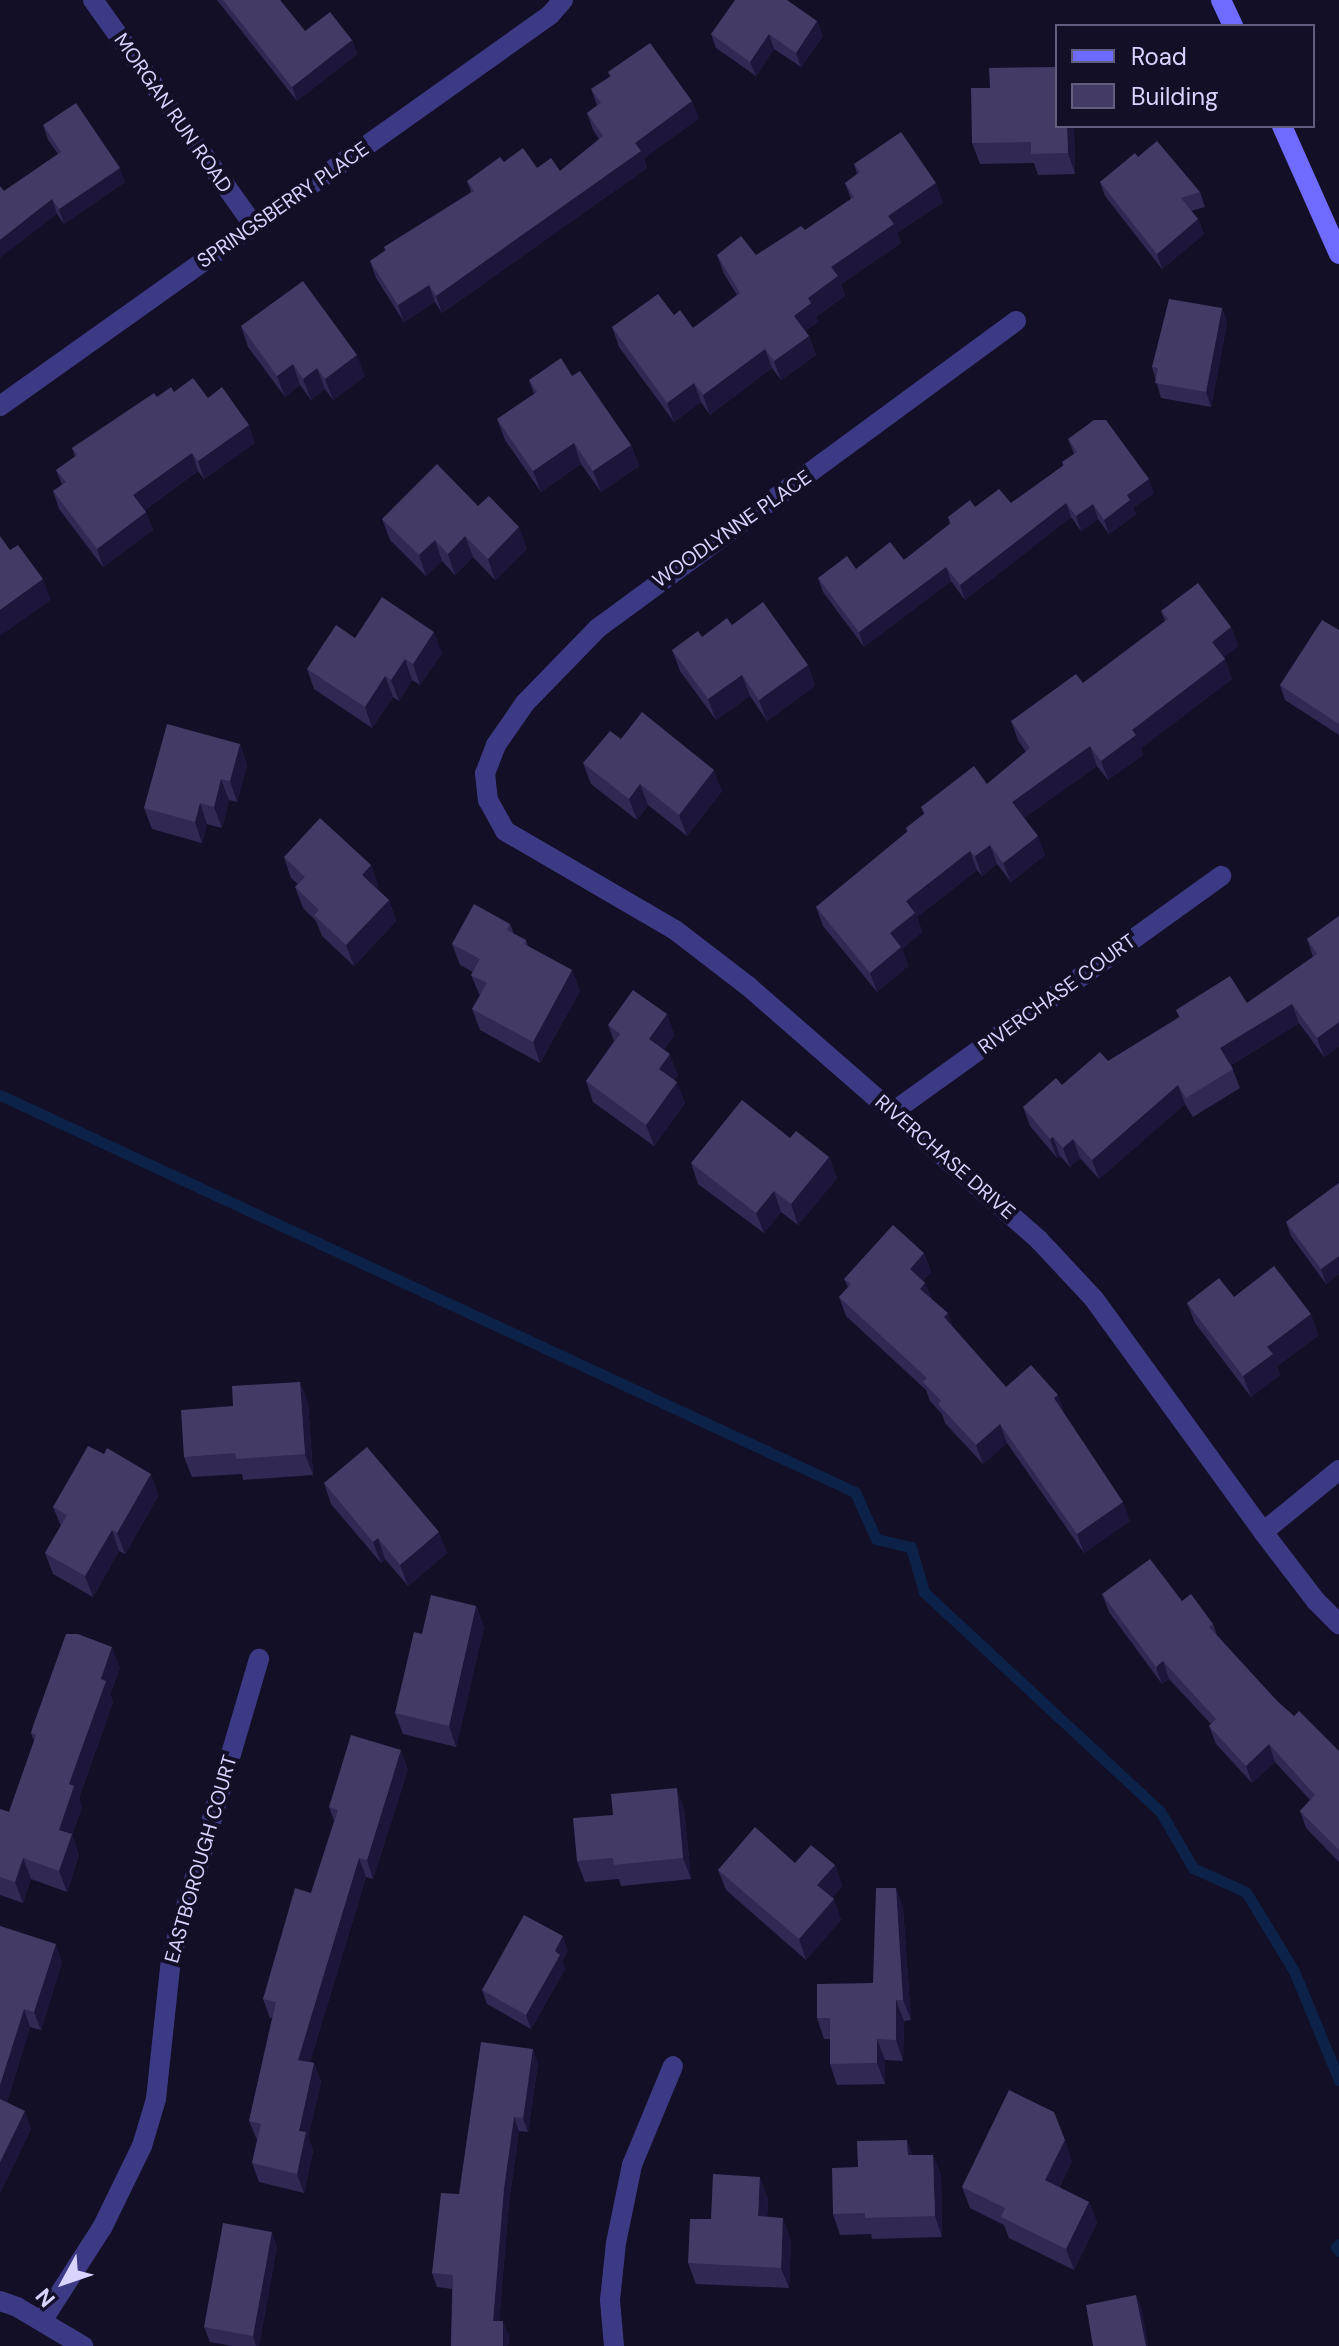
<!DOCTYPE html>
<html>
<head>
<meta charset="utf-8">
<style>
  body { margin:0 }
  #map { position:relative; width:1339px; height:2346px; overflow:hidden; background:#130f26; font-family:"DM Sans",sans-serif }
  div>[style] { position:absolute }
  .stream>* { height:11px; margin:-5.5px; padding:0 5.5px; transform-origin:5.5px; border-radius:5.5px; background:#0c2248 }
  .street>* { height:20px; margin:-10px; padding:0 10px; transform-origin:10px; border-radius:10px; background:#3d3a85 }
  .secondary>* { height:20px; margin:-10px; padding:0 10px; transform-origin:10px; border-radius:10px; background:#6f6bff }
  .wall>* { inset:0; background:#312854 }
  .shaded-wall>* { inset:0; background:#1d163a }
  .building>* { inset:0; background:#433a66 }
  span { translate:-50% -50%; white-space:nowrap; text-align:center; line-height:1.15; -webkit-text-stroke:8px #130f26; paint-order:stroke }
  .street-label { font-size:20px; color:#d9d4ff }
  .legend { position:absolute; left:1055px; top:24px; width:260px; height:104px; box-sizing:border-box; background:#130f26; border:2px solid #625e7d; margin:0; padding:10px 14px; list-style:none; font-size:24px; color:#d9d4ff }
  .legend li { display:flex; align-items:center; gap:16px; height:40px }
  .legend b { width:40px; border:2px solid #625e7d }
  .north { position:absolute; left:24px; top:2242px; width:80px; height:80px; -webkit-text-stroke:6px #130f26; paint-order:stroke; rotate:230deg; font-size:22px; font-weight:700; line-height:32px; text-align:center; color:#d9d4ff }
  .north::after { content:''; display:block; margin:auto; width:28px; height:36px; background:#d9d4ff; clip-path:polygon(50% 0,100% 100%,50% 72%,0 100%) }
</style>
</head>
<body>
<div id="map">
  <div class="stream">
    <i style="left:0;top:1095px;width:943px;rotate:24.91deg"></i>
    <i style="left:855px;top:1492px;width:51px;rotate:65.9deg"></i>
    <i style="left:876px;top:1539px;width:36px;rotate:13deg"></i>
    <i style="left:911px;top:1547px;width:47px;rotate:73.9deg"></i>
    <i style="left:924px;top:1592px;width:322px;rotate:42.9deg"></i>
    <i style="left:1160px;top:1811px;width:66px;rotate:59.9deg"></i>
    <i style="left:1193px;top:1868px;width:58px;rotate:24.4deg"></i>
    <i style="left:1246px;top:1892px;width:92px;rotate:58.7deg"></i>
    <i style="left:1294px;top:1971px;width:118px;rotate:67.6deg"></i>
    <i style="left:1339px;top:2244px;width:4px;rotate:135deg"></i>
    <i style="left:1336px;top:2247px;width:5px;rotate:53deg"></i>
  </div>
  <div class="street">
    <i style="left:93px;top:0;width:277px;rotate:54.5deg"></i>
    <i style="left:1016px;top:321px;width:519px;rotate:143.7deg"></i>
    <i style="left:598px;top:628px;width:105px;rotate:134.2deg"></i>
    <i style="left:525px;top:703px;width:51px;rotate:124.6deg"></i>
    <i style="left:496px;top:745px;width:30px;rotate:111deg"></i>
    <i style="left:485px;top:773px;width:27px;rotate:84deg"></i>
    <i style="left:488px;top:800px;width:35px;rotate:61deg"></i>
    <i style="left:505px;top:831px;width:197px;rotate:30.2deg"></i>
    <i style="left:675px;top:930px;width:92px;rotate:37.5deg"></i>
    <i style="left:748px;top:986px;width:386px;rotate:41.1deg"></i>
    <i style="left:1039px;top:1240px;width:81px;rotate:47deg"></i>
    <i style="left:1094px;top:1299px;width:288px;rotate:54deg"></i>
    <i style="left:1263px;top:1532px;width:87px;rotate:52.5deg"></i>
    <i style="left:1316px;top:1601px;width:33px;rotate:45deg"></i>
    <i style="left:0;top:406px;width:675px;rotate:-35.41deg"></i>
    <i style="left:550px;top:15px;width:20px;rotate:-49deg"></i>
    <i style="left:894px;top:1111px;width:403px;rotate:-35.7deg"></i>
    <i style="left:1263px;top:1532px;width:98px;rotate:-39.2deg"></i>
    <i style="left:0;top:2301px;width:18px;rotate:19deg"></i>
    <i style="left:17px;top:2307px;width:77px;rotate:30.6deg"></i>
    <i style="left:42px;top:2321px;width:111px;rotate:-57.2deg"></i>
    <i style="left:102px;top:2228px;width:91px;rotate:-64deg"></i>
    <i style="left:142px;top:2146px;width:49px;rotate:-73.4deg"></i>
    <i style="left:156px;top:2099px;width:142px;rotate:-83.9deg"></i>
    <i style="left:171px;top:1958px;width:312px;rotate:-73.6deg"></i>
    <i style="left:614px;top:2346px;width:46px;rotate:-95deg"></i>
    <i style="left:610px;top:2300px;width:57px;rotate:-84deg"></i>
    <i style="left:616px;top:2243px;width:80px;rotate:-78.4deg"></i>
    <i style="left:632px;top:2165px;width:107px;rotate:-67.5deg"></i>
  </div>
  <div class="secondary">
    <i style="left:1221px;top:0;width:29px;rotate:65deg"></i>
    <i style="left:1282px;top:126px;width:140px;rotate:66deg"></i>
  </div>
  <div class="wall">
    <i style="clip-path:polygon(217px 0,280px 0,305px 31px,352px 40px,357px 54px,297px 101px)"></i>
    <i style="clip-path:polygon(817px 21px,823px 36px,801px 67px,774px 49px,756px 76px,716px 48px,711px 34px)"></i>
    <i style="clip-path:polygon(608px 72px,699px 118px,644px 158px,647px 168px,442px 313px,435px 302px,404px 322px,376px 278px,370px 261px,385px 251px,384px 247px,471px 192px,467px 181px,504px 162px,560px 171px,599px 139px,593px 130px,587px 113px,597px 105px,591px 89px,610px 77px)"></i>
    <i style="clip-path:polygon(43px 125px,125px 182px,64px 224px,57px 214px,4px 191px,58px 154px,48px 140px)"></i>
    <i style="clip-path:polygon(1074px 126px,1075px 174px,1038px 175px,1034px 163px,980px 164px,972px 143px)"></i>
    <i style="clip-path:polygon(1138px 157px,1200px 192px,1205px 207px,1191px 211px,1198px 219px,1204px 234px,1162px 269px,1105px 196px,1100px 182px)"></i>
    <i style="clip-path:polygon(854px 164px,943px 202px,897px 233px,901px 243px,841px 284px,845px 296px,816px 317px,818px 322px,805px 331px,809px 336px,816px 355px,781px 380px,772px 368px,710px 415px,701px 402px,674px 422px,619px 347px,612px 327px,674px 315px,693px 328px,737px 295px,724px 274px,717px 255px,756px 255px,805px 230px,851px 199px,845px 183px,857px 174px)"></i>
    <i style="clip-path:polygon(1222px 308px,1227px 323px,1211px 407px,1161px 398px,1152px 367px)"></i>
    <i style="clip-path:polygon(241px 326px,365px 376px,333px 400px,325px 389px,311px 400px,300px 385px,285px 397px,248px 347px)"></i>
    <i style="clip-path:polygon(572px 376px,631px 445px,639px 466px,601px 492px,581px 464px,541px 492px,505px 440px,497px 419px,534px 394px,529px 380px)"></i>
    <i style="clip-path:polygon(174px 392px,208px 398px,255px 443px,204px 479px,198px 471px,145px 510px,153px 530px,103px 567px,59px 509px,53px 491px,62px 485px,56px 470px,75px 457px,72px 448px,157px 397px)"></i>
    <i style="clip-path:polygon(1068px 439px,1154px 493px,1133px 508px,1136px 514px,1109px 534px,1098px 519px,1081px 531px,1071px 517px,965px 600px,951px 581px,864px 647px,823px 592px,818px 578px,856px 569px,904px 560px,950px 524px,948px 517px,975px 507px,1011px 503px,1063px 466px,1062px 462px,1074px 454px)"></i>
    <i style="clip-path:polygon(478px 506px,527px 548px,495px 580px,473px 557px,455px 575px,442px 561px,426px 576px,390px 540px,382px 519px)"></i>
    <i style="clip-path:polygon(1161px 611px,1231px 627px,1238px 646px,1224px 657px,1232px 679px,1141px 748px,1143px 755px,1108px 780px,1097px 766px,1024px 818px,1045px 855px,1011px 882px,997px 864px,982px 876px,977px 870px,917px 917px,922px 932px,902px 949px,908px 966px,877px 992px,823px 926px,816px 907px,907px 832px,906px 828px,924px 814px,921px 807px,987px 784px,1026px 752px,1018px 740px,1011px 721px,1083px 683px,1165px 621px)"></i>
    <i style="clip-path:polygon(732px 625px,808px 665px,815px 686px,767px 721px,750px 696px,716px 720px,680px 671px,672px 650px)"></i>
    <i style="clip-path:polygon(1339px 630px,1339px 735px,1285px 700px,1280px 685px)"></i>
    <i style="clip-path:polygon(355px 638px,442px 653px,420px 685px,412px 680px,399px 701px,393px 697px,372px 728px,314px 689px,307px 669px)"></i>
    <i style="clip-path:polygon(621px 739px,722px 791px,687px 836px,648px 805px,637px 820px,591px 784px,583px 763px)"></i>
    <i style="clip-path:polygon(240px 744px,247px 765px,237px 802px,229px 800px,222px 828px,207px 824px,202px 843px,152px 829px,144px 808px)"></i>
    <i style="clip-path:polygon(284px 857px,371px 865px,378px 886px,376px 888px,389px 900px,396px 921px,354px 966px,322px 936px,316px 921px,303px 908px,295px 887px,298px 884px,291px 878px)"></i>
    <i style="clip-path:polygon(1339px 916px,1339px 1046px,1324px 1057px,1299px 1023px,1231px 1065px,1240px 1088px,1193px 1117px,1185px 1104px,1099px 1179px,1080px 1158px,1070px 1167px,1060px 1156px,1057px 1158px,1030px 1126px,1023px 1107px,1108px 1061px,1179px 1017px,1176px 1010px,1247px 1003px,1313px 957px,1307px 939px)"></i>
    <i style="clip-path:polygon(510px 924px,514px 934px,526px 940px,528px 946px,572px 970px,580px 991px,540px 1063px,480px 1030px,472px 1009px,480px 996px,471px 975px,473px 972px,460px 965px,452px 944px)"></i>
    <i style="clip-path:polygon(667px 1014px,674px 1035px,664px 1050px,678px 1075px,674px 1080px,685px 1103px,654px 1146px,593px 1102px,586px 1081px,614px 1041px,608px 1025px)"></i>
    <i style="clip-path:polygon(829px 1157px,837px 1178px,798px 1225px,781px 1212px,764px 1233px,698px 1184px,691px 1163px)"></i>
    <i style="clip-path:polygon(1339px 1183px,1339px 1274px,1326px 1284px,1291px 1236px,1286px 1222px)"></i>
    <i style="clip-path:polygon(924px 1253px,931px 1272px,923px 1281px,925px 1283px,931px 1298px,952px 1326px,1006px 1387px,1064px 1414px,1130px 1521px,1084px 1553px,1007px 1443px,983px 1464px,945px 1423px,942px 1414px,930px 1401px,926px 1390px,846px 1316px,839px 1297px,848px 1287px,844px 1279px)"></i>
    <i style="clip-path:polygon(1234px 1297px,1319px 1335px,1277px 1366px,1280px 1375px,1251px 1397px,1195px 1323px,1187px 1303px)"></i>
    <i style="clip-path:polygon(300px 1382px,308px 1403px,313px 1475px,243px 1480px,242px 1474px,192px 1477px,184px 1457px,233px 1406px)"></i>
    <i style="clip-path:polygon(324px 1483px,447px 1553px,408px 1586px,385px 1559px,381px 1563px,331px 1504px)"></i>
    <i style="clip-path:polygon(159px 1495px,125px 1554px,119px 1551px,93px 1597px,53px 1574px,45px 1553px,61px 1526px,53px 1507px)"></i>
    <i style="clip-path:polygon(1102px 1594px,1182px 1601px,1213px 1624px,1217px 1635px,1278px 1702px,1294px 1716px,1339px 1751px,1339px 1862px,1306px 1828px,1300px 1811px,1310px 1800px,1275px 1762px,1252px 1783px,1216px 1744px,1209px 1726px,1211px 1724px,1169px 1679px,1162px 1684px,1109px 1612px)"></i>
    <i style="clip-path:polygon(476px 1606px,484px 1627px,456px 1747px,403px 1734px,395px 1713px,422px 1634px)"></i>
    <i style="clip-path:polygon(120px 1668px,110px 1694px,113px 1702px,79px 1798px,82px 1807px,72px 1835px,79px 1855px,67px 1892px,31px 1879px,23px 1903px,0 1895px,0 1809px,9px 1812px,34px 1741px,31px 1733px)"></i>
    <i style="clip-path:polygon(408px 1769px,373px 1879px,366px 1877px,310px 2062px,314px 2063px,321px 2082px,308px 2137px,313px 2151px,304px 2193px,259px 2182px,252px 2163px,257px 2140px,249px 2121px,272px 2018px,270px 2018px,263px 1999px,311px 1893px,334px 1821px,329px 1807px)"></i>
    <i style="clip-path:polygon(684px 1809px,691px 1879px,621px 1886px,619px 1879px,585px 1882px,577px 1861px)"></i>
    <i style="clip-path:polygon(795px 1863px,835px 1865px,842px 1886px,832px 1898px,841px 1920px,806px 1960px,726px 1890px,718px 1870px)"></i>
    <i style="clip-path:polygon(896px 1888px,903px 1909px,911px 2020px,904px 2021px,903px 2061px,885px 2060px,885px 2084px,837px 2085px,830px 2064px,830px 2039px,824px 2039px,817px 2018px,873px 1983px)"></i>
    <i style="clip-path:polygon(0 1926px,62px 1962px,41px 2030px,30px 2027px,7px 2102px,31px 2129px,0 2193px)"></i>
    <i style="clip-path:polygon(568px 1951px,562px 1961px,565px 1969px,531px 2029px,487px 2004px,482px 1990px)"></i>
    <i style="clip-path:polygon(538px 2063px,528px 2132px,519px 2131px,509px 2202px,499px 2321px,509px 2335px,508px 2346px,451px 2346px,452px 2289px,437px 2287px,432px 2273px,459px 2194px)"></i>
    <i style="clip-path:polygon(913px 2155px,933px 2155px,941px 2176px,942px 2237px,872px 2239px,871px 2234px,840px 2235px,833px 2214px,858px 2167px)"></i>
    <i style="clip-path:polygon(1072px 2161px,1059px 2188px,1089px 2202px,1097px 2223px,1074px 2270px,1009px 2238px,1004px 2225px,970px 2208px,962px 2187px)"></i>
    <i style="clip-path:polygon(768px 2198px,767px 2217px,791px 2239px,789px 2288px,696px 2284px,688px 2263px,711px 2219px)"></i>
    <i style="clip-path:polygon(277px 2246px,259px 2346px,232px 2346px,210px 2342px,204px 2327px)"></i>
  </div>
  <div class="shaded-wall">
    <i style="clip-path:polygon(817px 21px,823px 36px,801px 67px,796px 53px)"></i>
    <i style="clip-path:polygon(769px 34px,774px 49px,756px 76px,750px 62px)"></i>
    <i style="clip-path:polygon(352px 40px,357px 54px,297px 101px,292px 87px)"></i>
    <i style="clip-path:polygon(692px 101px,699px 118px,644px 158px,647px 168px,442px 313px,436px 296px,635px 143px)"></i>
    <i style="clip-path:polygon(1067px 126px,1074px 126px,1075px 174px,1068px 153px)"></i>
    <i style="clip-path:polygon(120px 168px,125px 182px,64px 224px,59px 209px)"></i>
    <i style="clip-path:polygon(936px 183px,943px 202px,897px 233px,901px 243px,841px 284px,845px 296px,816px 317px,818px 322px,801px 335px,794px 316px,808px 298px,831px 267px,888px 216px)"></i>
    <i style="clip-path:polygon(52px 199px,57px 214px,0 258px,0 240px)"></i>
    <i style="clip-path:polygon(1198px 219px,1204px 234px,1162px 269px,1157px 254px)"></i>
    <i style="clip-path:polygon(429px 285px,435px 302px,404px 322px,398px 305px)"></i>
    <i style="clip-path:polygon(1222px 308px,1227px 323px,1211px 407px,1206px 392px)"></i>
    <i style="clip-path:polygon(809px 336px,816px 355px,781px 380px,774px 361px)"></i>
    <i style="clip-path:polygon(765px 349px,772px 368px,710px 415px,703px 395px)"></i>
    <i style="clip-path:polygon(357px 355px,365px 376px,333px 400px,325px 379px)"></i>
    <i style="clip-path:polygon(293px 364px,300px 385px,285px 397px,277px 376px)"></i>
    <i style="clip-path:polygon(317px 368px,325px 389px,311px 400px,303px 379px)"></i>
    <i style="clip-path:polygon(694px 383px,701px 402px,674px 422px,667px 403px)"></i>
    <i style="clip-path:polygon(249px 425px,255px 443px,204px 479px,198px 461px)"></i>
    <i style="clip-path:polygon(574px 443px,581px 464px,541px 492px,533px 471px)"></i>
    <i style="clip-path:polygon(631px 445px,639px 466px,601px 492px,593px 471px)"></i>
    <i style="clip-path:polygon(192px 453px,198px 471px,140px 513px,133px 495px)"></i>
    <i style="clip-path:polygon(1149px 479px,1154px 493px,1133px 508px,1136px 514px,1109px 534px,1104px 520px,1127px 495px)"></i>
    <i style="clip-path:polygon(1066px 503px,1071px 517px,965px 600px,960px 585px)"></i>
    <i style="clip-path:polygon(1093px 504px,1098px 519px,1081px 531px,1076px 516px)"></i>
    <i style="clip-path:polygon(146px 512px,153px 530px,103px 567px,97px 549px)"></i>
    <i style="clip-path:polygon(519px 527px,527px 548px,495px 580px,488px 559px)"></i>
    <i style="clip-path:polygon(465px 536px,473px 557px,455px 575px,448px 554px)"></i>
    <i style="clip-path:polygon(435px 540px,442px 561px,426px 576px,419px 555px)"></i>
    <i style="clip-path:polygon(946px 567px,951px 581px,864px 647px,859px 632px)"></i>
    <i style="clip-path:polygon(43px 579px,51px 600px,0 636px,0 610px)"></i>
    <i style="clip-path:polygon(1231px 627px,1238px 646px,1219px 661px,1212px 642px)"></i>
    <i style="clip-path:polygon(434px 632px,442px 653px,420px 685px,413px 664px)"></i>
    <i style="clip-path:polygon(405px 659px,412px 680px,399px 701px,391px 680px)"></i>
    <i style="clip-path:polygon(1225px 659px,1232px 679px,1141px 748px,1143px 755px,1108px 780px,1101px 761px,1132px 730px)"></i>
    <i style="clip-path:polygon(808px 665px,815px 686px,767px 721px,759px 700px)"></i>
    <i style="clip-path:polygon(742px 675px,750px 696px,716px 720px,708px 699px)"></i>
    <i style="clip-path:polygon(385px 676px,393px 697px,372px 728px,365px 707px)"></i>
    <i style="clip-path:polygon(240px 744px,247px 765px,237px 802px,230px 781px)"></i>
    <i style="clip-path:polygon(1090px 746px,1097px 766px,1019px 822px,1012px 802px)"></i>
    <i style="clip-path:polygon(714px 770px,722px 791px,687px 836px,679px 815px)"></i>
    <i style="clip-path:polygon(221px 779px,229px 800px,222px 828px,214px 807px)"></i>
    <i style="clip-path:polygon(640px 784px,648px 805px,637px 820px,629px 799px)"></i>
    <i style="clip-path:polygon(200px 803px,207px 824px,202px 843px,195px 822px)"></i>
    <i style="clip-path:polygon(1038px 836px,1045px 855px,1011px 882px,1003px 863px)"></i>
    <i style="clip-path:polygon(990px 845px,997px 864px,982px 876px,975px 856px)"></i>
    <i style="clip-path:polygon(970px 851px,977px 870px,917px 917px,922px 932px,902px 949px,908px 966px,877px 992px,870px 973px,906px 901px)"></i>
    <i style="clip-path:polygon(371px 865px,378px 886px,369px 896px,362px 875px)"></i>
    <i style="clip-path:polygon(389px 900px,396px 921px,354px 966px,346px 945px)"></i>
    <i style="clip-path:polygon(572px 970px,580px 991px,540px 1063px,533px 1042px)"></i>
    <i style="clip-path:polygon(1292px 1004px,1299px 1023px,1227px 1067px,1220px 1048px)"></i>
    <i style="clip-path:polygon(667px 1014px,674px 1035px,657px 1060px,649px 1039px)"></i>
    <i style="clip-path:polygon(1339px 1022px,1339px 1046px,1324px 1057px,1317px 1038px)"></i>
    <i style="clip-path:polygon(670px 1054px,678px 1075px,666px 1090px,659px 1069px)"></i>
    <i style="clip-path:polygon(677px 1082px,685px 1103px,654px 1146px,646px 1125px)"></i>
    <i style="clip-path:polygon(1178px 1085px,1185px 1104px,1099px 1179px,1092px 1160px)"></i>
    <i style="clip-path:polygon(1053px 1137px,1060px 1156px,1057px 1158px,1050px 1139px)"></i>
    <i style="clip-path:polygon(1073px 1139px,1080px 1158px,1070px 1167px,1063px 1148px)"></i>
    <i style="clip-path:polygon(829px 1157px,837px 1178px,798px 1225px,791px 1204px)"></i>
    <i style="clip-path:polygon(774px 1191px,781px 1212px,764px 1233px,756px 1213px)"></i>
    <i style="clip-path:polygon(924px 1253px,931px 1272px,917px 1288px,910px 1269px)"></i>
    <i style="clip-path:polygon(1339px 1256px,1339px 1274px,1326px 1284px,1321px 1269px)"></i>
    <i style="clip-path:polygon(925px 1283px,932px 1302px,920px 1289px)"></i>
    <i style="clip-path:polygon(948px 1313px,955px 1332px,944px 1317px)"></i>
    <i style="clip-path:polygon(1311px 1314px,1319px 1335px,1277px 1366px,1280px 1375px,1251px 1397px,1243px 1376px,1267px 1347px)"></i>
    <i style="clip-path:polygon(300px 1382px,308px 1403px,313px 1475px,305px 1454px)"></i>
    <i style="clip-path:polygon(1058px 1395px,1065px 1414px,1054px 1398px)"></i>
    <i style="clip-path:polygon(1000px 1424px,1007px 1443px,983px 1464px,976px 1445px)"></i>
    <i style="clip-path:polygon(151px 1474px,159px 1495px,125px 1554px,117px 1533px)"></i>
    <i style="clip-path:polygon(1123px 1502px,1130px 1521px,1084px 1553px,1077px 1534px)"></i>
    <i style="clip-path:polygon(112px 1530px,119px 1551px,93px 1597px,85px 1576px)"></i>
    <i style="clip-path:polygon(439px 1532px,447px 1553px,408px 1586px,400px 1565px)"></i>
    <i style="clip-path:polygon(378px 1538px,385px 1559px,381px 1563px,373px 1542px)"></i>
    <i style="clip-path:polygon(476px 1606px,484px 1627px,456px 1747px,449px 1726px)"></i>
    <i style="clip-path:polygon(112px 1647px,120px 1668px,110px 1694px,113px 1702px,79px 1798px,82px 1807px,72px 1835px,79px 1855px,67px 1892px,59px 1871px,59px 1830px,69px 1784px,101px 1679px)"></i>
    <i style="clip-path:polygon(1163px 1661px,1169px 1679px,1162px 1684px,1156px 1667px)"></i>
    <i style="clip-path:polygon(1269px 1744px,1275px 1762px,1252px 1783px,1246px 1766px)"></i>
    <i style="clip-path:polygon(401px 1750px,408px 1769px,373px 1879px,367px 1860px)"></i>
    <i style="clip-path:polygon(677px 1788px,684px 1809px,691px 1879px,683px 1858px)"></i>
    <i style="clip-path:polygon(23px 1858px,31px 1879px,23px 1903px,15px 1882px)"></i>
    <i style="clip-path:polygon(359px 1858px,366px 1877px,305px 2079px,298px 2060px)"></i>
    <i style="clip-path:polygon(835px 1865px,842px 1886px,825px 1906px,817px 1885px)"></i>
    <i style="clip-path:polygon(896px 1888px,903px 1909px,911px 2020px,903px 2000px)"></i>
    <i style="clip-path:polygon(834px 1899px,841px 1920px,806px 1960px,799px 1939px)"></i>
    <i style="clip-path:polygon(563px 1936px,568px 1951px,562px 1961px,565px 1969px,531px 2029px,526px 2015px,555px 1951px)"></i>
    <i style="clip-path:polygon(56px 1944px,62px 1962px,41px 2030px,34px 2012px)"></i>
    <i style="clip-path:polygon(896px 2000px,904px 2021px,903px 2061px,896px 2040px)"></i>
    <i style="clip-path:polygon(24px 2009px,30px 2027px,3px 2115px,0 2107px,0 2085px)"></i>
    <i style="clip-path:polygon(877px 2039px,885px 2060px,885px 2084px,877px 2063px)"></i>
    <i style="clip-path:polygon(533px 2049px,538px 2063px,528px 2132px,523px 2118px)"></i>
    <i style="clip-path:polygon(314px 2063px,321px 2082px,308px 2137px,313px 2151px,304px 2193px,297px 2174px,299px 2131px)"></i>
    <i style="clip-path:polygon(25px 2111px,31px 2129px,0 2193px,0 2162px)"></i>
    <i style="clip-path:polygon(514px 2117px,519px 2131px,509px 2202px,498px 2335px,493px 2321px,504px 2188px)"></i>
    <i style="clip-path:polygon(907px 2140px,915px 2161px,908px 2155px)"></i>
    <i style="clip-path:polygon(1065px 2140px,1072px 2161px,1052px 2201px,1045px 2180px)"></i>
    <i style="clip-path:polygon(933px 2155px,941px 2176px,942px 2237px,935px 2216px)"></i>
    <i style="clip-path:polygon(760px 2177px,768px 2198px,766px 2237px,758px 2216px)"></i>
    <i style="clip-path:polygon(1089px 2202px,1097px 2223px,1074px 2270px,1066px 2249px)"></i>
    <i style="clip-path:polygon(783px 2218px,791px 2239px,789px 2288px,781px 2268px)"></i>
    <i style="clip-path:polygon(272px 2232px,277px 2246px,259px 2346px,256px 2346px,253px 2336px)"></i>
    <i style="clip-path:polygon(1136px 2295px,1142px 2309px,1148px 2346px,1146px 2346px)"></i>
    <i style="clip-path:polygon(503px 2321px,509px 2335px,508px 2346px,503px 2346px)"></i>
  </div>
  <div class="building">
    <i style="clip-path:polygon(223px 0,280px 0,305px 31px,330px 12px,352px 40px,292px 87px)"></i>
    <i style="clip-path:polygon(735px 0,787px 0,817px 21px,796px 53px,769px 34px,750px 62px,711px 34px)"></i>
    <i style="clip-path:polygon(650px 43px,692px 101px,635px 143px,641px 151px,436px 296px,429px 285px,398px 305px,370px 261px,386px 250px,384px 247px,474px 191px,467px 181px,500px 157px,504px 162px,523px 148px,537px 168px,551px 158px,560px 171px,603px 136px,587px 113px,601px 103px,591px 89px,611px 76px,608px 72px)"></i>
    <i style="clip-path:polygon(1057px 67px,1057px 126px,1067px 126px,1068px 153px,1031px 154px,1031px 142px,972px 143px,971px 88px,990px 88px,989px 68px)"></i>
    <i style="clip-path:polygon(76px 103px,120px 168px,59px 209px,52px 199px,0 240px,0 186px,4px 191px,61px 152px,43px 125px)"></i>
    <i style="clip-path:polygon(901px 132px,936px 183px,888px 216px,894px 224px,831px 267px,838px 276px,808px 298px,811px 303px,794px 316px,809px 336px,774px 361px,765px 349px,703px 395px,694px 383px,667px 403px,612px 327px,658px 294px,674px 315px,680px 310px,693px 328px,740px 293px,717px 255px,741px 236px,756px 255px,801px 226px,805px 230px,854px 197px,845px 183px,860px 172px,854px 164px)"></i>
    <i style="clip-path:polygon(1157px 141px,1200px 192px,1181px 198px,1198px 219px,1157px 254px,1100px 182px,1135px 153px,1138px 157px)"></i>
    <i style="clip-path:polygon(303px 281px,357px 355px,325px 379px,317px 368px,303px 379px,293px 364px,277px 376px,241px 326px)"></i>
    <i style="clip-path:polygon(1169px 299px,1222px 308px,1206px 392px,1155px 383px,1158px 368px,1152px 367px)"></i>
    <i style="clip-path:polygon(561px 358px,572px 376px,580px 371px,631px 445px,593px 471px,574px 443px,533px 471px,497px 419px,537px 392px,529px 380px)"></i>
    <i style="clip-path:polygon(193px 378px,208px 398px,222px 387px,249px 425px,198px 461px,192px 453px,133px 495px,146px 512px,97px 549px,53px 491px,66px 482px,56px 470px,77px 455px,72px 448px,154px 393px,157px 397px,171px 387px,174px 392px)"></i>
    <i style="clip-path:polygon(1094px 420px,1106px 420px,1149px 479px,1127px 495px,1130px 500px,1104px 520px,1093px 504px,1076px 516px,1066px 503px,960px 585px,946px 567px,859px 632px,818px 578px,847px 556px,856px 569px,890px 542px,904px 560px,951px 523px,948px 517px,970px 500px,975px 507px,999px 489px,1011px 503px,1064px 465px,1062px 462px,1077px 452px,1068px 439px)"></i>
    <i style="clip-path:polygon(437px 464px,478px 506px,489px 496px,519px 527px,488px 559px,465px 536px,448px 554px,435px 540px,419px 555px,382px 519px)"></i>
    <i style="clip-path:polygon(0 536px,10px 550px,18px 545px,43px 579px,0 610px)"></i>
    <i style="clip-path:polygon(1198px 583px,1231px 627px,1212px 642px,1225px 659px,1132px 730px,1136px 735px,1101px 761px,1090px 746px,1012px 802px,1038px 836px,1003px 863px,990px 845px,975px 856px,970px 851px,906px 901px,915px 913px,890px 933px,901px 947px,870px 973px,816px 907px,908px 831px,906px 828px,925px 813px,921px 807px,974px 766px,987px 784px,1030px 748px,1011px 721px,1076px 674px,1083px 683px,1168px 619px,1161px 611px)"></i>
    <i style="clip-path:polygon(382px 597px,434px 632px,413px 664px,405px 659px,391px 680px,385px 676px,365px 707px,307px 669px,336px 625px,355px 638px)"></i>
    <i style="clip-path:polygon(763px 602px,808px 665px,759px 700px,742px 675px,708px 699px,672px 650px,698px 631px,702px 637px,727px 618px,732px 625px)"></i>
    <i style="clip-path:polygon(1322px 620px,1339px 630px,1339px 724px,1280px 685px)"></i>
    <i style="clip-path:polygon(642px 712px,714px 770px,679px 815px,640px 784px,629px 799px,583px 763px,610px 731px,621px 739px)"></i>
    <i style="clip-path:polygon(167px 724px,240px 744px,230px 781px,221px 779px,214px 807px,200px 803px,195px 822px,144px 808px)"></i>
    <i style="clip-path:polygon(320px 818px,371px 865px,362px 875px,389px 900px,346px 945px,314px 915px,319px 910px,295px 887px,305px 877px,284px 857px)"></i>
    <i style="clip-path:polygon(474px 904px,510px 924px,507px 930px,526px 940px,524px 944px,572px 970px,533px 1042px,472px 1009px,487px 983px,471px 975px,480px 959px,452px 944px)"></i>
    <i style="clip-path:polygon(1339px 916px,1339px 1022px,1317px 1038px,1292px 1004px,1220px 1048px,1233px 1069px,1186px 1098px,1178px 1085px,1092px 1160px,1073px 1139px,1063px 1148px,1053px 1137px,1050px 1139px,1023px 1107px,1056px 1078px,1062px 1085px,1100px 1052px,1108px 1061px,1180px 1017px,1176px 1010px,1230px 976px,1247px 1003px,1317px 954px,1307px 939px)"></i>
    <i style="clip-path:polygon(633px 990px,667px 1014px,649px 1039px,670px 1054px,659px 1069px,677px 1082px,646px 1125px,586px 1081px,620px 1034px,608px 1025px)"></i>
    <i style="clip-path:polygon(742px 1100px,790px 1138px,796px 1131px,829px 1157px,791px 1204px,774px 1191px,756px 1213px,691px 1163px)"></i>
    <i style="clip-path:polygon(1339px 1183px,1339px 1256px,1321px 1269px,1286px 1222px)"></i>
    <i style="clip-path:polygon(893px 1225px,924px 1253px,910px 1269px,925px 1283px,920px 1289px,948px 1313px,944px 1317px,1006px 1387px,1031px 1365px,1058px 1395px,1054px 1398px,1123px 1502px,1077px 1534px,1000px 1424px,976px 1445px,938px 1404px,941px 1401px,923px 1382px,927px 1378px,839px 1297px,851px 1284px,844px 1279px)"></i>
    <i style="clip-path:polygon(1274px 1266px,1311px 1314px,1267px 1347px,1273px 1354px,1243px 1376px,1187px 1303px,1219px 1278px,1234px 1297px)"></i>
    <i style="clip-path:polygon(300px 1382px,305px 1454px,236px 1459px,235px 1453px,184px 1457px,181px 1410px,233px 1406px,232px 1386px)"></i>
    <i style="clip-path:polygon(88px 1446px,104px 1454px,107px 1448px,151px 1474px,117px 1533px,112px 1530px,85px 1576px,45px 1553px,67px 1515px,53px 1507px)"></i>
    <i style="clip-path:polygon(367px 1447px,439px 1532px,400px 1565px,378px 1538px,373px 1542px,324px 1483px)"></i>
    <i style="clip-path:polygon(1150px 1559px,1182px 1601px,1191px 1594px,1213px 1624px,1209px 1627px,1278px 1702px,1294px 1716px,1299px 1711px,1339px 1751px,1339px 1850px,1300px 1811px,1315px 1795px,1269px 1744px,1246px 1766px,1209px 1726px,1216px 1719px,1163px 1661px,1156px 1667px,1102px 1594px)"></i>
    <i style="clip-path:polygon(431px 1595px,476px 1606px,449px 1726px,395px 1713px,414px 1632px,422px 1634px)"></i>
    <i style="clip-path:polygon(66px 1634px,78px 1634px,112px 1647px,101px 1679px,106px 1681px,69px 1784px,74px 1786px,59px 1830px,72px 1834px,59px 1871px,23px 1858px,15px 1882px,0 1877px,0 1809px,9px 1812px,36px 1735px,31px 1733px,33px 1726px)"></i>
    <i style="clip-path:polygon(351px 1735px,401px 1750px,367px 1860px,359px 1858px,298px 2060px,314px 2063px,299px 2131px,306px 2132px,297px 2174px,252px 2163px,261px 2124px,249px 2121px,276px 2002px,263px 1999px,295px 1888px,311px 1893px,338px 1810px,329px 1807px)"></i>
    <i style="clip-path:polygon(677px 1788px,683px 1858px,614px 1865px,613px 1858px,577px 1861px,573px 1818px,613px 1815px,611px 1794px)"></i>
    <i style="clip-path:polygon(755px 1827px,795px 1863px,811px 1845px,835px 1865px,817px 1885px,834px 1899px,799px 1939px,718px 1870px)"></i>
    <i style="clip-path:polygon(876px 1888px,896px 1888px,903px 2000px,896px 2000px,896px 2040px,877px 2039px,877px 2063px,830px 2064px,830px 2018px,817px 2018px,817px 1984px,873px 1983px)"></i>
    <i style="clip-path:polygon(524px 1915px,563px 1936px,555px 1951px,560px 1955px,526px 2015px,482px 1990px)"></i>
    <i style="clip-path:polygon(0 1926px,56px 1944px,34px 2012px,24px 2009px,0 2085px)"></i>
    <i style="clip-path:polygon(481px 2042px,533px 2049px,523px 2118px,514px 2117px,504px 2188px,493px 2321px,503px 2321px,503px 2346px,451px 2346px,453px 2275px,432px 2273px,441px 2193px,459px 2194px)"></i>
    <i style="clip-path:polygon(1009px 2090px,1054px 2112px,1065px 2140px,1045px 2180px,1089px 2202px,1066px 2249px,1001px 2217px,1005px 2208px,962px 2187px)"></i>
    <i style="clip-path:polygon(0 2099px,25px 2111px,0 2162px)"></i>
    <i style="clip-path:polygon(907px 2140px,908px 2155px,933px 2155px,935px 2216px,865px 2218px,865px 2213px,833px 2214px,832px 2168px,858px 2167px,857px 2141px)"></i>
    <i style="clip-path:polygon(713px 2174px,760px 2177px,758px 2216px,783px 2218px,781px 2268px,688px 2263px,690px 2219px,711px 2219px)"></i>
    <i style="clip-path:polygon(223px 2223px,272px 2232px,253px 2336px,204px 2327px)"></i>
    <i style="clip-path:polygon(1136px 2295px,1146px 2346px,1093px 2346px,1086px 2305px)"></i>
  </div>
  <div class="street-label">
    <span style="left:173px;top:113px;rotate:55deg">MORGAN RUN ROAD</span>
    <span style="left:283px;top:205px;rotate:-35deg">SPRINGSBERRY PLACE</span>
    <span style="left:732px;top:529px;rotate:-35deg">WOODLYNNE PLACE</span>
    <span style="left:1057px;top:994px;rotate:-36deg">RIVERCHASE COURT</span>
    <span style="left:945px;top:1157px;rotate:41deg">RIVERCHASE DRIVE</span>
    <span style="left:201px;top:1859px;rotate:-74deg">EASTBOROUGH COURT</span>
  </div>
  <ul class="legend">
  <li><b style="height:10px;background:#6f6bff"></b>Road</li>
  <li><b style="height:22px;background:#433a66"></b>Building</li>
  </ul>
  <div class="north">N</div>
</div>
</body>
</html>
